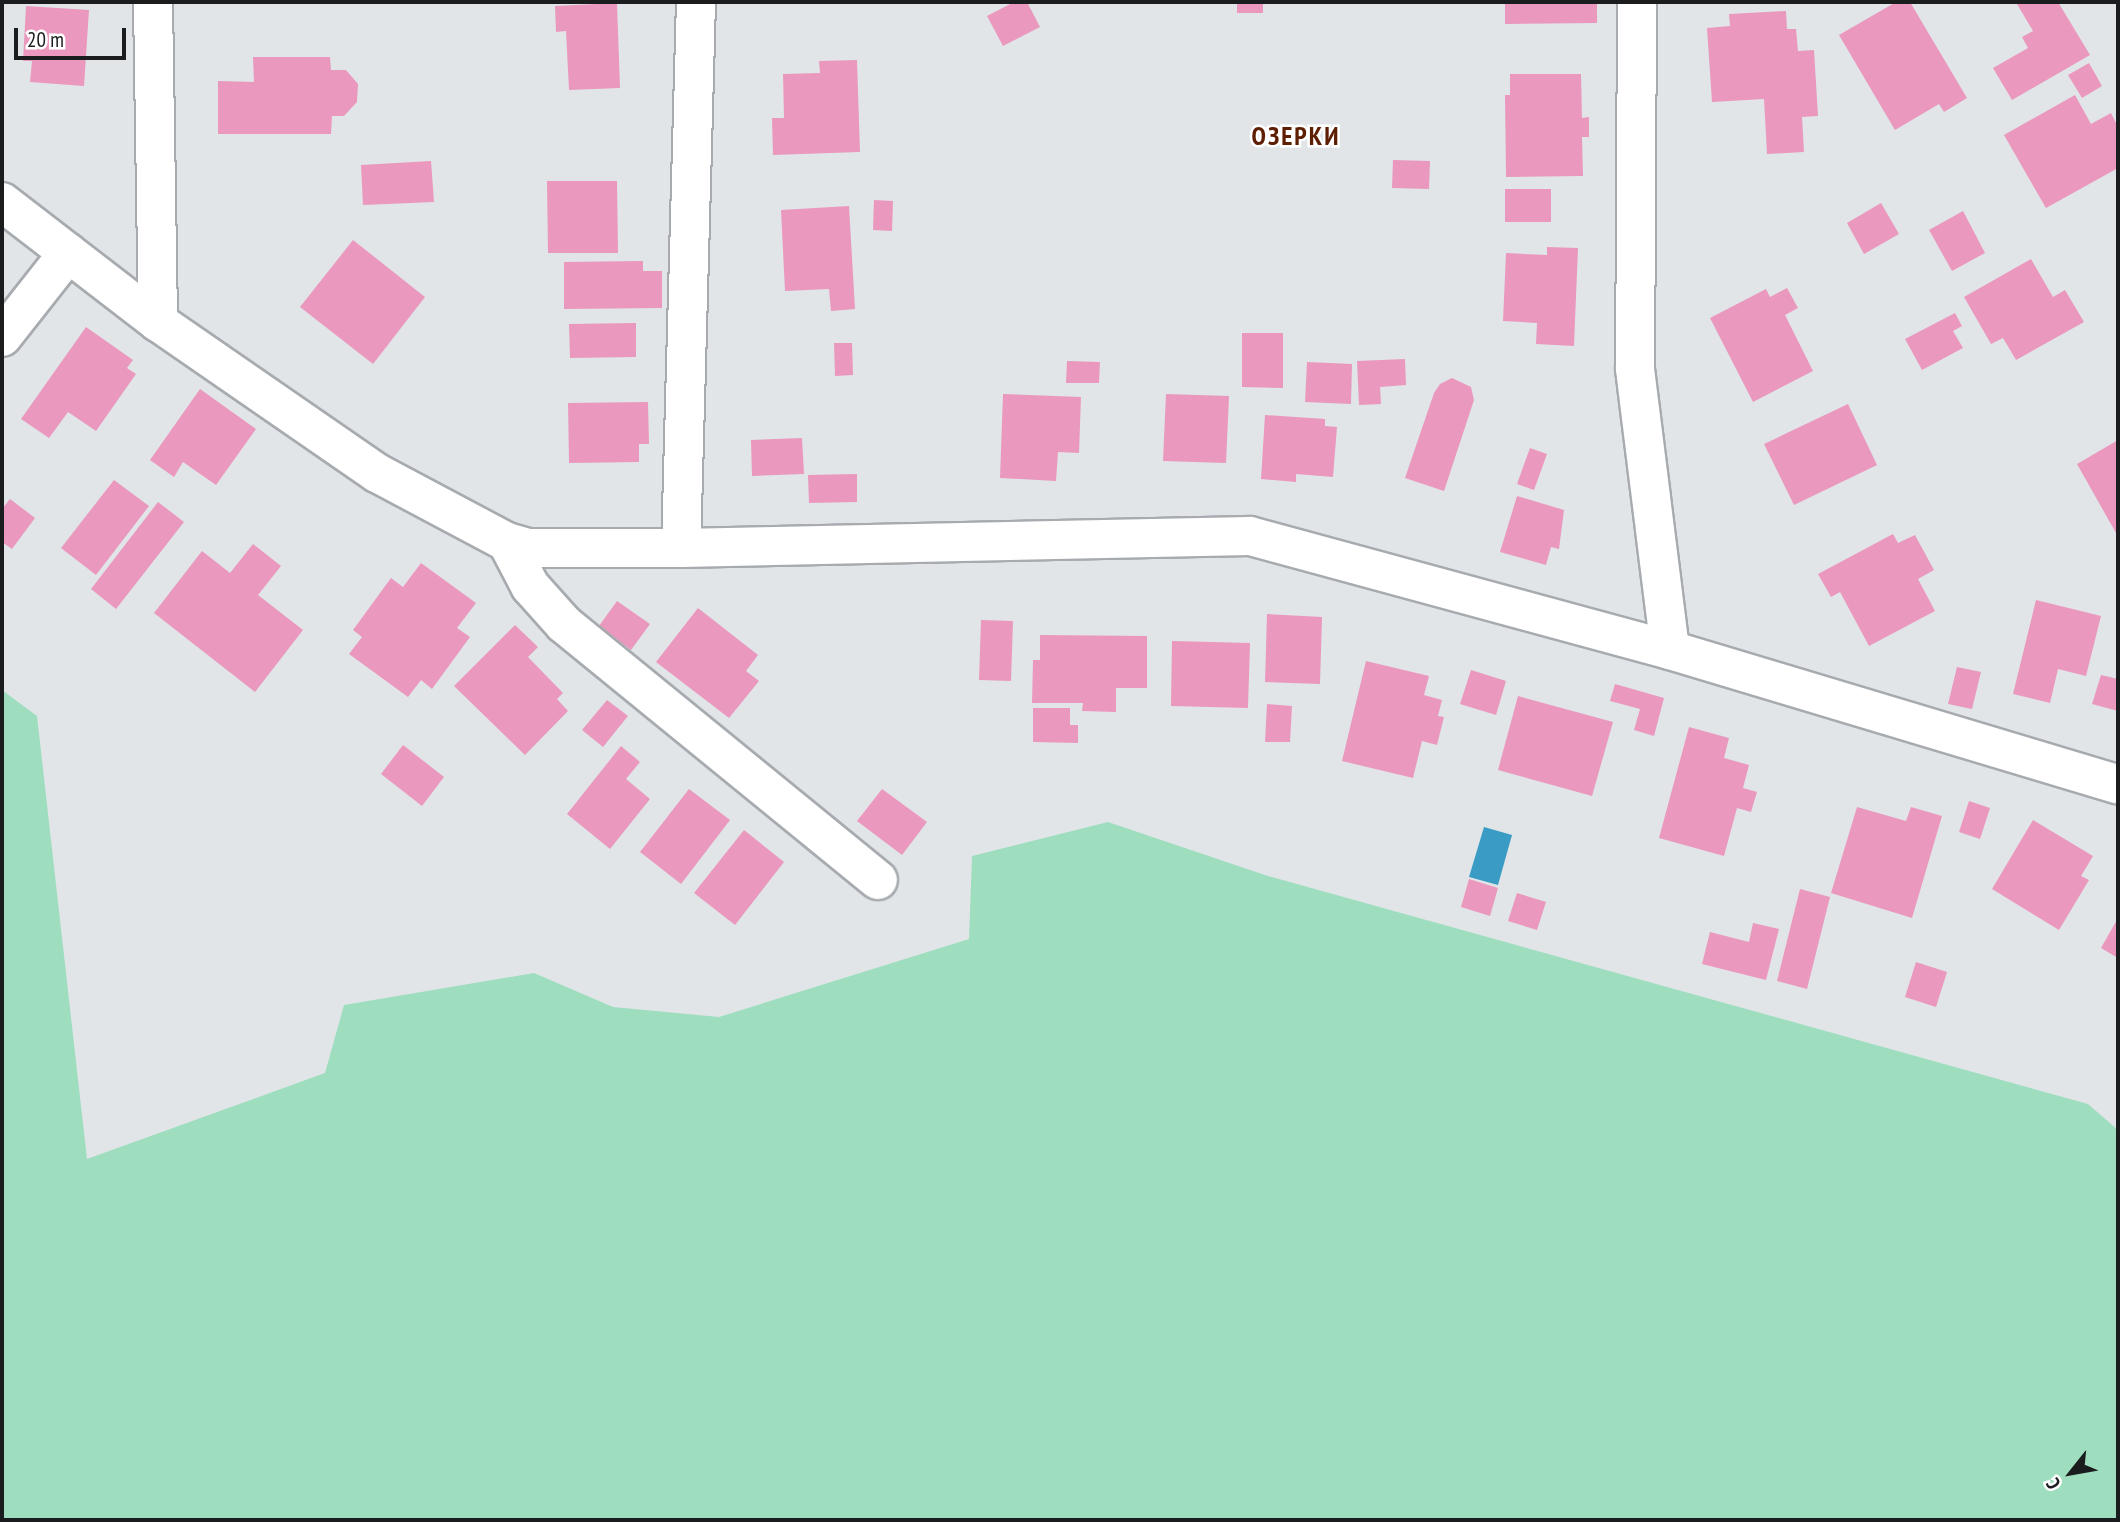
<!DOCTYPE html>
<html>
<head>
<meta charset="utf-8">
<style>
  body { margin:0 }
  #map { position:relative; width:2120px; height:1522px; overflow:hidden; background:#e1e5e8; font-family:"PT Sans Narrow",sans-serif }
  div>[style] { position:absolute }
  .green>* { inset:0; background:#9edebf }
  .water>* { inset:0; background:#3a9bc5 }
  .building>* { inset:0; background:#ea98be }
  .roads { filter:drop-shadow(2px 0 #a7abaf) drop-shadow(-2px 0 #a7abaf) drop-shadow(0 2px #a7abaf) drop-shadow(0 -2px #a7abaf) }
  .minor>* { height:38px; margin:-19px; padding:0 19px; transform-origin:19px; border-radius:19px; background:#fff }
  span { translate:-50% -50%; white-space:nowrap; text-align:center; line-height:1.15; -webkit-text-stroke:5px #fff; paint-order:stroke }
  .district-label { font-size:26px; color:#5e1e02; font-weight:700; letter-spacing:2px }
  .frame { position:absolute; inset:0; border:4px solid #1b1c1d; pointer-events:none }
  .north { position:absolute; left:2036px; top:1438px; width:70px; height:70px; -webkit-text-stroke:5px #fff; paint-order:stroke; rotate:239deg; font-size:19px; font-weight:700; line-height:28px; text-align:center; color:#1b1c1d }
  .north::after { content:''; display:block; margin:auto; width:24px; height:32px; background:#1b1c1d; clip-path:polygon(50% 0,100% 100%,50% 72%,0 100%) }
  .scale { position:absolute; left:14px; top:28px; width:112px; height:32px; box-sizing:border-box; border:4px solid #1b1c1d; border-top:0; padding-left:9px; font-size:21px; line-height:24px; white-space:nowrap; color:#1b1c1d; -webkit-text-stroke:5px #fff; paint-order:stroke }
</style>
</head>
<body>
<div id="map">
  <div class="green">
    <i style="clip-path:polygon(2px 690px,37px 716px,87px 1159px,325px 1073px,344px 1005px,534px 973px,613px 1007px,719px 1017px,969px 939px,972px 856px,1108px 822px,1268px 876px,2088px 1104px,2118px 1130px,2118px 1520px,2px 1520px)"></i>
  </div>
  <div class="water">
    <i style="clip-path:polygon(1484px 827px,1512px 835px,1498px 885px,1469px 877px)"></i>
  </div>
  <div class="building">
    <i style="clip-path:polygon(1014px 2px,1027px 2px,1040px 27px,1003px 46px,987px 16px)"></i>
    <i style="clip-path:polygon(1237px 2px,1263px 2px,1263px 13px,1237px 13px)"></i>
    <i style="clip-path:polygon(1505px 2px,1597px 2px,1597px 23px,1505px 24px)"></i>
    <i style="clip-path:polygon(1896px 2px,1910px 2px,1967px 98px,1944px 112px,1939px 104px,1895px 130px,1839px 35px)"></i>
    <i style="clip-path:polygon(2022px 2px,2058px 2px,2090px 55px,2012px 100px,1993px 68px,2028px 48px,2022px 37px,2033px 31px,2017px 4px)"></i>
    <i style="clip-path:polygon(617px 3px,620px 88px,569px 90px,566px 31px,556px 32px,555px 6px)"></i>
    <i style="clip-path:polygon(26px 6px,89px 10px,84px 86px,30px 82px,32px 61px,23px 61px)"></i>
    <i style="clip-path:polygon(1786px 11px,1787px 29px,1796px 29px,1798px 51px,1814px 50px,1818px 116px,1802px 117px,1804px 152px,1767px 154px,1764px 99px,1712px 102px,1707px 28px,1730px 26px,1729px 14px)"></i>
    <i style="clip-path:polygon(253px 57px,330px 57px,331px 70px,346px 70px,358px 84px,357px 102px,344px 116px,332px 116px,331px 134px,218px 134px,218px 81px,254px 82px)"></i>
    <i style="clip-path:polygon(857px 60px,860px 152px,773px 155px,772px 118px,784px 118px,783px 74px,820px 73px,819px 61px)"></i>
    <i style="clip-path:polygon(2089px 63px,2102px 86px,2082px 98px,2068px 75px)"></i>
    <i style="clip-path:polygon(1510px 74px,1581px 74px,1582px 118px,1589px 117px,1589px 137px,1582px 137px,1583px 176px,1506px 177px,1505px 95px,1510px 95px)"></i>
    <i style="clip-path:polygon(2075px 95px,2091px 124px,2111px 113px,2118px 127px,2118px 168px,2046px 208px,2004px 135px)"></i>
    <i style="clip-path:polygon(1393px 160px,1430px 161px,1429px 189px,1392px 188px)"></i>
    <i style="clip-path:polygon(431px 161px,434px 202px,363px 205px,361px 165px)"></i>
    <i style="clip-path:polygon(547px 181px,617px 181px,618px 253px,548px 253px)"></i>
    <i style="clip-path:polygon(1505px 189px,1551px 189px,1551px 222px,1505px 222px)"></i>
    <i style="clip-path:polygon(874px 200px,893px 201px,892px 231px,873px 230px)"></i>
    <i style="clip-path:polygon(1881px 203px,1899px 234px,1864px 254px,1847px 223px)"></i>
    <i style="clip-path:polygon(849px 206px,855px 309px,831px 311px,829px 289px,785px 291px,781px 210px)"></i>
    <i style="clip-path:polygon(1963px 211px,1985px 253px,1952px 271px,1929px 230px)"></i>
    <i style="clip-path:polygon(353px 240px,425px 297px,373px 364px,300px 307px)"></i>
    <i style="clip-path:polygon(1547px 247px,1578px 248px,1574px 346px,1536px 344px,1537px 323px,1503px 321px,1506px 253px,1547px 255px)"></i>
    <i style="clip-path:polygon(2031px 259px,2053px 297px,2065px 290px,2084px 322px,2016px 360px,2003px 338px,1991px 344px,1964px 297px)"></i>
    <i style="clip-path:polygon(643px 261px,643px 271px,662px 271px,662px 308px,564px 309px,564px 262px)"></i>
    <i style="clip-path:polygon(1787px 288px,1798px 308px,1785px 315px,1813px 371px,1753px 402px,1710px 318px,1766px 289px,1770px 297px)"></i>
    <i style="clip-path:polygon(1955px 313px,1962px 326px,1953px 331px,1963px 348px,1922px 370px,1905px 339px)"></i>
    <i style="clip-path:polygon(636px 323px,636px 357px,570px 358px,569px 324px)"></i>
    <i style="clip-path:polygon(86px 327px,133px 360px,127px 368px,136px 374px,96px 431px,68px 412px,49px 438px,21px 419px)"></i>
    <i style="clip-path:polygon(1242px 333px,1283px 333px,1283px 388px,1242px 387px)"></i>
    <i style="clip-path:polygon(834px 343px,852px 343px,853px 375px,835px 376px)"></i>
    <i style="clip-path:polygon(1405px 359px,1406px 385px,1380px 387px,1381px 404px,1359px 405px,1357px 361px)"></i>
    <i style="clip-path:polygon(1067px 361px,1100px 362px,1099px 383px,1066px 383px)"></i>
    <i style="clip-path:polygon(1307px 362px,1352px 364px,1351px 404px,1305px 402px)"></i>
    <i style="clip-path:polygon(1452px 378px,1471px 387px,1474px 400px,1444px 491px,1405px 478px,1434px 393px,1440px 384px)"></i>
    <i style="clip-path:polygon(200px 389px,256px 429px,216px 485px,183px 462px,174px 477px,150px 460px)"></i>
    <i style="clip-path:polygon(1003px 394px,1081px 397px,1079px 453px,1058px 452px,1056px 481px,1000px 478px)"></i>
    <i style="clip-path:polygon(1166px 394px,1229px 396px,1226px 463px,1163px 461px)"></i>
    <i style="clip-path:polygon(648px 402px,649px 444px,639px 444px,639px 462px,569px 463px,568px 403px)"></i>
    <i style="clip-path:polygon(1848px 404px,1877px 465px,1794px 505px,1764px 444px)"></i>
    <i style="clip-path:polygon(1265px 415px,1325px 419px,1325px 426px,1337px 427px,1333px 477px,1296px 474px,1296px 482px,1261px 479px)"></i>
    <i style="clip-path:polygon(802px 438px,804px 474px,752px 476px,751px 440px)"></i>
    <i style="clip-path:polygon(2118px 440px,2118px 532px,2116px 533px,2077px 464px)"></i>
    <i style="clip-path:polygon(1530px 448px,1547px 454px,1534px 490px,1517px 484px)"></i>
    <i style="clip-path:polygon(857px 474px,857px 502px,809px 503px,808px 475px)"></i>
    <i style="clip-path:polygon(114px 480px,149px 506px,96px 575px,61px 548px)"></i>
    <i style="clip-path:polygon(1517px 496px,1564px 510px,1559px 549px,1551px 547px,1546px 565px,1500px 552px)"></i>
    <i style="clip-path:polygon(10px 499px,35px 518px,12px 549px,2px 542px,2px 509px)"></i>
    <i style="clip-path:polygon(158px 502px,184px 522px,116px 609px,91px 589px)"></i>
    <i style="clip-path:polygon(1893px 534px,1898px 543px,1915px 535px,1934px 570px,1918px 579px,1935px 611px,1869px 646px,1840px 592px,1831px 597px,1818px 574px)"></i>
    <i style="clip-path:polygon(253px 544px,281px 566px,258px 595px,303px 630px,255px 692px,154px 613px,202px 551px,230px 573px)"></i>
    <i style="clip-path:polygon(421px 563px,476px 603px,457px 628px,470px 637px,432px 689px,421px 680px,408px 697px,349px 654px,362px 637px,353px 630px,391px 578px,403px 587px)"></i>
    <i style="clip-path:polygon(2036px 600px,2101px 616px,2086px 676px,2058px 669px,2050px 703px,2013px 694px)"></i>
    <i style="clip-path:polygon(617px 601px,650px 624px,631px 650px,599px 626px)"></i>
    <i style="clip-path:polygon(698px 608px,758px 655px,746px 671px,759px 681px,729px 718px,656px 662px)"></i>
    <i style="clip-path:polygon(1267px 614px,1322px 617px,1320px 684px,1265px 682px)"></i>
    <i style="clip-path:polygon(981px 620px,1013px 621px,1011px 681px,979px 680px)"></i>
    <i style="clip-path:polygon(515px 625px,538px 647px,528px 657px,563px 693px,557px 699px,568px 711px,525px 755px,454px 686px)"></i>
    <i style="clip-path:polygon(1040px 635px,1147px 636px,1147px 688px,1116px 688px,1116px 712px,1082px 711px,1083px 703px,1032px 703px,1033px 660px,1040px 660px)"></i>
    <i style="clip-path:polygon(1172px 641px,1250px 643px,1248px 708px,1171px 706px)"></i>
    <i style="clip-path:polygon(1366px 661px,1429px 676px,1424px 695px,1442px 700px,1438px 716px,1444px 717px,1437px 745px,1422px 741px,1413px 778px,1342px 761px)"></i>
    <i style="clip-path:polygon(1957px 667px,1981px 672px,1972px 709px,1948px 704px)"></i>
    <i style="clip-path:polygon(1471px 670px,1506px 681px,1496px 715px,1460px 704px)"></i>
    <i style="clip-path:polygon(2101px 675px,2118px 679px,2118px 711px,2092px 704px)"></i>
    <i style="clip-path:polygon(1615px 684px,1664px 698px,1654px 736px,1634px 730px,1640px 709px,1610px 701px)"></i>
    <i style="clip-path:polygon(1518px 696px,1613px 722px,1592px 796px,1498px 770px)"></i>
    <i style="clip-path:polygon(607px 700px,628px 716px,603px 747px,582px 730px)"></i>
    <i style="clip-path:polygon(1267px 704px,1292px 706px,1290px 742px,1265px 742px)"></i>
    <i style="clip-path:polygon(1033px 708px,1070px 708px,1070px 725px,1078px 725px,1078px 743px,1033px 742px)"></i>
    <i style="clip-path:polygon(1689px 727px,1729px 738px,1724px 758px,1749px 765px,1743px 788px,1757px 792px,1751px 812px,1737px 808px,1724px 856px,1659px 838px)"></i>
    <i style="clip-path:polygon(403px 745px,444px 777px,422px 806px,381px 774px)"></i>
    <i style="clip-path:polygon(621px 746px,640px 762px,626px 779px,650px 799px,610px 849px,567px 814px)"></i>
    <i style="clip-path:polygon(689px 789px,730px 820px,681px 884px,640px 852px)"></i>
    <i style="clip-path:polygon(882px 789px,927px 822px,902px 855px,857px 821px)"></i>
    <i style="clip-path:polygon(1969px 801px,1990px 808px,1980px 839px,1959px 832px)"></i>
    <i style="clip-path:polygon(1857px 807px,1906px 821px,1911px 807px,1942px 816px,1912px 918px,1831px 893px)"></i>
    <i style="clip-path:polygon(2033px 820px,2093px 856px,2081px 876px,2089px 880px,2059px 930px,1992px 889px)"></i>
    <i style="clip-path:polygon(744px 830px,784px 862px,735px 925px,694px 893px)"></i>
    <i style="clip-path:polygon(1469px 879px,1498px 888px,1490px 916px,1461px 907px)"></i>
    <i style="clip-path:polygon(1800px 889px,1830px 897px,1807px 989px,1777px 981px)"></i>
    <i style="clip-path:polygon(1517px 893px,1546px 902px,1537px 930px,1508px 921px)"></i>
    <i style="clip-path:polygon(2118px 918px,2118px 958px,2101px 948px)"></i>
    <i style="clip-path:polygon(1753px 923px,1779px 929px,1766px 980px,1702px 964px,1710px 932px,1749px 942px)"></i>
    <i style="clip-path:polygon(1916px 962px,1947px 972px,1936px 1007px,1905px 997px)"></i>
  </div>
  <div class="roads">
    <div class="minor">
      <i style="left:153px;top:2px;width:320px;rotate:89.1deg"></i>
      <i style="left:1637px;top:2px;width:367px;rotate:90.3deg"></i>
      <i style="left:1635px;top:369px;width:283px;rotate:82.9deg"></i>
      <i style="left:2px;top:202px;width:197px;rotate:37.6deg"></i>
      <i style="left:158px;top:322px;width:266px;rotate:34.6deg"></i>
      <i style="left:377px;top:473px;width:147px;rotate:28deg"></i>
      <i style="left:507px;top:542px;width:22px;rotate:16deg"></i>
      <i style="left:528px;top:548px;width:153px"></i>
      <i style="left:681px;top:548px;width:569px;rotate:-1.21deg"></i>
      <i style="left:1250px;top:536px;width:435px;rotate:15.2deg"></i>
      <i style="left:1670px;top:650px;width:468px;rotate:16.7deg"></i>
      <i style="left:2px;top:337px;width:107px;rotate:-51.8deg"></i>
      <i style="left:507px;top:542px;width:50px;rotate:62.4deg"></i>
      <i style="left:530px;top:586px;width:51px;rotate:48.2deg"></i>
      <i style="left:564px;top:624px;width:405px;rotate:39.2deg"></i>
      <i style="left:681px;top:548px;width:546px;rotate:-88.43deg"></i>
    </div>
  </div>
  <div class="district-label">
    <span style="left:1296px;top:136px">ОЗЕРКИ</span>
  </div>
  <div class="frame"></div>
  <div class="north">С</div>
  <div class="scale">20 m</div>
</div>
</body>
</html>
